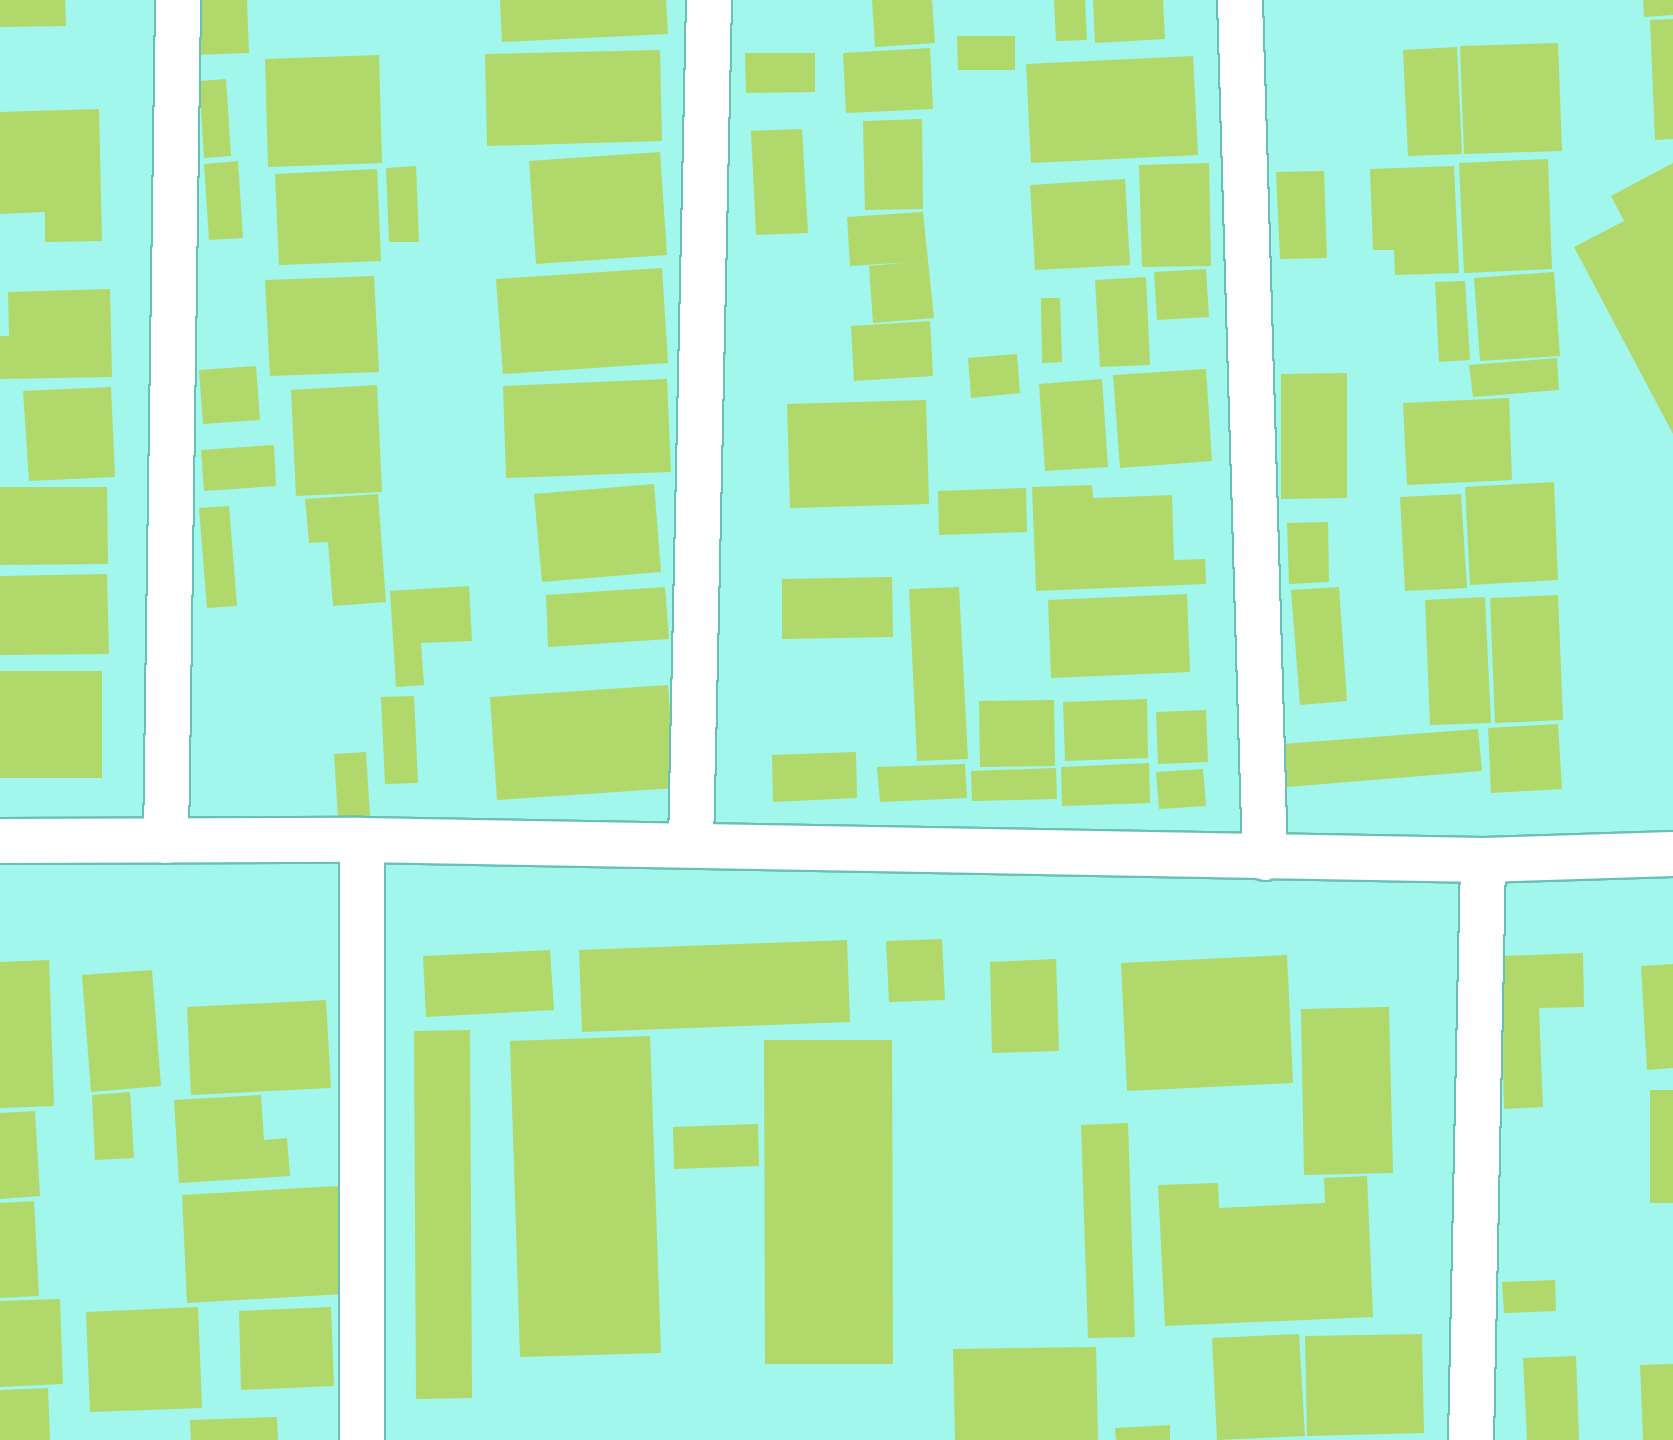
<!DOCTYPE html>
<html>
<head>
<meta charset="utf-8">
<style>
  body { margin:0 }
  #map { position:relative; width:1673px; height:1440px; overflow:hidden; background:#a1f7ec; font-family:Cabin,sans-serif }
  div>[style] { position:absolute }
  .building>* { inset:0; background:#b1d86b }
  .roads { filter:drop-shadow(2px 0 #6ac0b6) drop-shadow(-2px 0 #6ac0b6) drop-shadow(0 2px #6ac0b6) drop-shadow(0 -2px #6ac0b6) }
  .minor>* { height:44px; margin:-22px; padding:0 22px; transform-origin:22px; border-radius:22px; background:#fff }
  span { translate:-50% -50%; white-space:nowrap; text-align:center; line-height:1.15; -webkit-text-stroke:6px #ccfdf6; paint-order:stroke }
</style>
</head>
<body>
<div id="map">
  <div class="building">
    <i style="clip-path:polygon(0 0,65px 0,66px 26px,0 27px)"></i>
    <i style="clip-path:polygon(193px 0,247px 0,249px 53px,195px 55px)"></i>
    <i style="clip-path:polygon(500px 0,666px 0,668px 34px,502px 42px)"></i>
    <i style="clip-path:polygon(872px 0,932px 0,935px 43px,875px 47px)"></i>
    <i style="clip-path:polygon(1054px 0,1085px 0,1087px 40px,1056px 41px)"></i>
    <i style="clip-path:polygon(1093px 0,1163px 0,1165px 39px,1095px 43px)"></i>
    <i style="clip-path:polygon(1643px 0,1673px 0,1673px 15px,1644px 17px)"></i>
    <i style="clip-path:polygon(1673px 19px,1673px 139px,1655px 140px,1650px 20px)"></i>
    <i style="clip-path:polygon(957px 36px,1015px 36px,1015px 70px,958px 70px)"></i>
    <i style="clip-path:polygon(1558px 43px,1562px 151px,1464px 154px,1460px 46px)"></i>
    <i style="clip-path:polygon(1457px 47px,1462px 154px,1408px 156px,1403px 50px)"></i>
    <i style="clip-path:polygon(930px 48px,933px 109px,846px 113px,843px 53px)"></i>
    <i style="clip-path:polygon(660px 50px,662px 141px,487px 146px,485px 54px)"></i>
    <i style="clip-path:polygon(745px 53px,815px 53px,815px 92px,746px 93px)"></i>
    <i style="clip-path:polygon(379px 55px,382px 163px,268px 167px,265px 59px)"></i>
    <i style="clip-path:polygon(1193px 56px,1198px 155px,1031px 163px,1026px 64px)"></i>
    <i style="clip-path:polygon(226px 79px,231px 156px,204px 158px,199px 81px)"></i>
    <i style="clip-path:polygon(99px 109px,102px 241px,45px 242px,45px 212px,0 214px,0 112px)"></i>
    <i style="clip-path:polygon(922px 119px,923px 209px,865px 210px,863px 121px)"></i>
    <i style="clip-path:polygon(802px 129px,808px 233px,756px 235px,751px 131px)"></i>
    <i style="clip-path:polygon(660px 152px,667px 255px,536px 264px,529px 161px)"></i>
    <i style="clip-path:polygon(1548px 159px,1552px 269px,1464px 273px,1459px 163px)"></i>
    <i style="clip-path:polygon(238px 161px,243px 238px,209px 240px,204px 164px)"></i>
    <i style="clip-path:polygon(1209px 163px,1211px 266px,1142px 267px,1139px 165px)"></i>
    <i style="clip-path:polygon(1673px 163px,1673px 434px,1574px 247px,1624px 221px,1611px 196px)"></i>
    <i style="clip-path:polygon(416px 166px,419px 242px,389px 242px,386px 168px)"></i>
    <i style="clip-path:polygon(1454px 166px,1459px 273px,1395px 275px,1394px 250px,1373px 250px,1370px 169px)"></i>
    <i style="clip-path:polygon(377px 169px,381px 261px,279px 265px,275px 174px)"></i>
    <i style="clip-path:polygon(1324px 171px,1327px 258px,1280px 259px,1276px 172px)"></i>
    <i style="clip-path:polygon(1125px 179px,1130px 265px,1035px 270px,1030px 185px)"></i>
    <i style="clip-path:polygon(923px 212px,934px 318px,873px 323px,869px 266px,911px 262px,850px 266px,847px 217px)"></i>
    <i style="clip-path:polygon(662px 268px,668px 363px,503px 374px,496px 279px)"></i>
    <i style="clip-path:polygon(1206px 269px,1209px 317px,1157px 320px,1154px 272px)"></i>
    <i style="clip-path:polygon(1554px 272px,1560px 356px,1480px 361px,1474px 278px)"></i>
    <i style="clip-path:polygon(374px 276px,379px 372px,270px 376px,265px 280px)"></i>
    <i style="clip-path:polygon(1146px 277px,1150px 365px,1100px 367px,1095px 280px)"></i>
    <i style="clip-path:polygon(1465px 281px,1470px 360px,1439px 362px,1435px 282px)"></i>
    <i style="clip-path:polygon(110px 289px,112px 377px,0 379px,0 336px,9px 336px,8px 292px)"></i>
    <i style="clip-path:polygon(1041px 298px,1060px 298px,1062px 362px,1042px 363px)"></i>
    <i style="clip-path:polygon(930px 321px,933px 376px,854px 381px,851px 326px)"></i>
    <i style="clip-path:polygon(1017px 354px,1020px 393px,971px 398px,968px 358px)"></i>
    <i style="clip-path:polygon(1557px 358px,1559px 390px,1473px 397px,1469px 365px)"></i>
    <i style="clip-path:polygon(256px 366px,260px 420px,203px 424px,199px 370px)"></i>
    <i style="clip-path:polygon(1206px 369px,1212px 461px,1120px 468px,1113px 375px)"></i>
    <i style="clip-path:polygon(1347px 373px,1347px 498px,1281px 499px,1281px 374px)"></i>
    <i style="clip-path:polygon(667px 379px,671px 472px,506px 478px,503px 386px)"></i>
    <i style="clip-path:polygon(1102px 379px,1108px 467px,1045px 471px,1039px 384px)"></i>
    <i style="clip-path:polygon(377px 385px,382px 492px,296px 496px,291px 390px)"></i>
    <i style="clip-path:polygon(111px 387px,115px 477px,29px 481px,23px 391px)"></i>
    <i style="clip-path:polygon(1509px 398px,1512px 480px,1407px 485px,1403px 403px)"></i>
    <i style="clip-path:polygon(926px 400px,929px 504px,790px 508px,787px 404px)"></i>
    <i style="clip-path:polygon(274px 445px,276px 486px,204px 491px,201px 450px)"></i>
    <i style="clip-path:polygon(1554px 482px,1558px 580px,1470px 585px,1465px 487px)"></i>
    <i style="clip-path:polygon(654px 484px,661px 572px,542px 582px,534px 494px)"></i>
    <i style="clip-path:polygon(1092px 485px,1093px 498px,1172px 495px,1174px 560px,1205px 559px,1206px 584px,1036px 591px,1032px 487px)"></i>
    <i style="clip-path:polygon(0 487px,107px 487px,108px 564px,0 565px)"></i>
    <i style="clip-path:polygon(1026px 488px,1027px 532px,939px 535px,938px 491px)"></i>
    <i style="clip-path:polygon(378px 494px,386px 602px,333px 606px,328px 542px,309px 543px,305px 499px)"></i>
    <i style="clip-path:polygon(1461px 494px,1467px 588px,1405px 591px,1400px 497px)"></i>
    <i style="clip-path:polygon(229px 506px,237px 606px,207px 608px,199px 508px)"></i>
    <i style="clip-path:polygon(1328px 522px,1329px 582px,1289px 584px,1287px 523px)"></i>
    <i style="clip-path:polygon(107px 574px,109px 654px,0 655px,0 576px)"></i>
    <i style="clip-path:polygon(892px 577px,893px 637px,782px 639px,782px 579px)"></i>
    <i style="clip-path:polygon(469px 586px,472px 641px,421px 643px,424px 685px,396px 687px,390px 591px)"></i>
    <i style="clip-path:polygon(665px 587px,669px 639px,548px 647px,546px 595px)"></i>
    <i style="clip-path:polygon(959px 587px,968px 759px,917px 761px,909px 589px)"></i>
    <i style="clip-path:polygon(1339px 587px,1347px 701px,1300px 705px,1291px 590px)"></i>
    <i style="clip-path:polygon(1187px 594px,1190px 672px,1051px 678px,1048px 600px)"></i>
    <i style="clip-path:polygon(1558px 595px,1563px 720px,1495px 723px,1490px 598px)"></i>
    <i style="clip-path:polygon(1485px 597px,1491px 723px,1430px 725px,1425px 600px)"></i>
    <i style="clip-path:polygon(0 671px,102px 671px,102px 778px,0 778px)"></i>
    <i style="clip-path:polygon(668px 685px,676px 788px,497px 800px,490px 697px)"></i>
    <i style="clip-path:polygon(414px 696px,418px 783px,385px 784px,381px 697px)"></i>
    <i style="clip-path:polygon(1147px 699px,1148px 758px,1065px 761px,1063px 702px)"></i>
    <i style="clip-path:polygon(1054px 700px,1055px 766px,980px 767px,979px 701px)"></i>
    <i style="clip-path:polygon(1206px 710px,1208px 762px,1158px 764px,1156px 712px)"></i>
    <i style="clip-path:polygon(1558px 724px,1562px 789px,1491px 793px,1488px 728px)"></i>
    <i style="clip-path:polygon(1478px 729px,1482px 771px,1287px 787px,1283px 744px)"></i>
    <i style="clip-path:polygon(366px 752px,370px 816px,338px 818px,334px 754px)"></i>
    <i style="clip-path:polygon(856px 752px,857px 798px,773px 802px,772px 755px)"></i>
    <i style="clip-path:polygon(1149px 763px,1150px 803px,1062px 806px,1061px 767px)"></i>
    <i style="clip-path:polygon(965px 764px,967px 798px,880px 802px,877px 767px)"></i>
    <i style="clip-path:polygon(1056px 768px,1057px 799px,972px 801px,971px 771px)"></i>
    <i style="clip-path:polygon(1203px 769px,1206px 806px,1159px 809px,1156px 772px)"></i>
    <i style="clip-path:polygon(942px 939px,945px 1000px,889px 1002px,886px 941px)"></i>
    <i style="clip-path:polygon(847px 940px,850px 1022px,582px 1032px,579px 950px)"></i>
    <i style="clip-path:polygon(550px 950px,554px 1010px,426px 1017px,423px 956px)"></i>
    <i style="clip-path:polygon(1583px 953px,1584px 1007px,1539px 1008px,1543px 1107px,1504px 1109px,1500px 956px)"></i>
    <i style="clip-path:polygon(1287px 955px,1293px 1083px,1127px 1091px,1121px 963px)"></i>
    <i style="clip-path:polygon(1056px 959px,1059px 1051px,992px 1053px,990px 962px)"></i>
    <i style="clip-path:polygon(49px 960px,54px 1106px,0 1108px,0 962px)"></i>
    <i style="clip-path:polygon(1673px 964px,1673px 1068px,1647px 1070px,1641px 966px)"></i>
    <i style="clip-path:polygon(152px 970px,161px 1086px,91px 1092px,82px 975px)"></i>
    <i style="clip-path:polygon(326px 1000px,331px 1088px,191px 1095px,187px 1007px)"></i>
    <i style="clip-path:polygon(1389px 1007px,1393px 1173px,1304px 1175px,1301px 1009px)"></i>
    <i style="clip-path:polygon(470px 1030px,472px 1398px,416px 1399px,414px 1031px)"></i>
    <i style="clip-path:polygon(650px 1036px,661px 1353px,520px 1357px,510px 1041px)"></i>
    <i style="clip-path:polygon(764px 1040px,892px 1040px,893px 1364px,765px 1364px)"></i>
    <i style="clip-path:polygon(1650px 1090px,1673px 1090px,1673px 1203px,1650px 1203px)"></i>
    <i style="clip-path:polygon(130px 1092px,134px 1158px,95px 1160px,92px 1095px)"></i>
    <i style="clip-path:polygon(261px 1095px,264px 1140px,287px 1138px,290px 1176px,179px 1183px,174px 1100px)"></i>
    <i style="clip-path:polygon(35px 1111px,40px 1196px,0 1199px,0 1113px)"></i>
    <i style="clip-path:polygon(1128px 1123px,1135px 1337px,1088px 1338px,1081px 1125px)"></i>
    <i style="clip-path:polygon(758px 1124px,759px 1166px,674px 1169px,673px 1127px)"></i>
    <i style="clip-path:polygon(1367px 1176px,1373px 1317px,1165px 1326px,1158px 1185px,1218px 1183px,1219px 1208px,1325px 1203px,1324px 1178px)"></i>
    <i style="clip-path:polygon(338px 1186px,344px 1294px,187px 1303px,182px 1195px)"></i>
    <i style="clip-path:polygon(34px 1201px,39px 1296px,0 1298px,0 1203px)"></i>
    <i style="clip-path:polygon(1555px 1280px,1556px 1311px,1504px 1313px,1502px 1282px)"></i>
    <i style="clip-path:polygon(60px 1299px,63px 1384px,0 1387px,0 1301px)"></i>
    <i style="clip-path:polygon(198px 1307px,202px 1408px,90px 1412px,86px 1312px)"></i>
    <i style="clip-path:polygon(331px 1307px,334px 1386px,241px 1390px,239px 1311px)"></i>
    <i style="clip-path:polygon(1299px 1334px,1305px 1436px,1217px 1440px,1212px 1338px)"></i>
    <i style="clip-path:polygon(1422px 1334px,1424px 1433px,1307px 1436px,1305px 1336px)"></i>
    <i style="clip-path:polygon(1096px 1347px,1098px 1440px,955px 1440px,953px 1349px)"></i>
    <i style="clip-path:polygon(1576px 1356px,1579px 1440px,1527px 1440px,1523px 1358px)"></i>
    <i style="clip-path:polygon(1673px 1364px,1673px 1440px,1643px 1440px,1640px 1365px)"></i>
    <i style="clip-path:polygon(48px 1388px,50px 1440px,0 1440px,0 1390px)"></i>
    <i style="clip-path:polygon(277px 1417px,278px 1440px,191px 1440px,190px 1420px)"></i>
    <i style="clip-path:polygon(1170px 1425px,1170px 1440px,1116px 1440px,1115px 1428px)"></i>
  </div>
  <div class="roads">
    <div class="minor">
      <i style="left:1240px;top:0;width:858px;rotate:88.33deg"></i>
      <i style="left:0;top:841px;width:362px;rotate:-0.2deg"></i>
      <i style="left:362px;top:840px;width:1121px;rotate:1.02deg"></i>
      <i style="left:1483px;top:860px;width:190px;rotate:-1.8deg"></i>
      <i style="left:166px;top:841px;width:841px;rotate:-89.18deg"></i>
      <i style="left:691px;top:845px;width:845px;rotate:-88.78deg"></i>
      <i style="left:362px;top:1440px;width:600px;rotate:-90deg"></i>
      <i style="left:1471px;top:1440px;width:580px;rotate:-88.81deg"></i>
    </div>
  </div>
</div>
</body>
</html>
